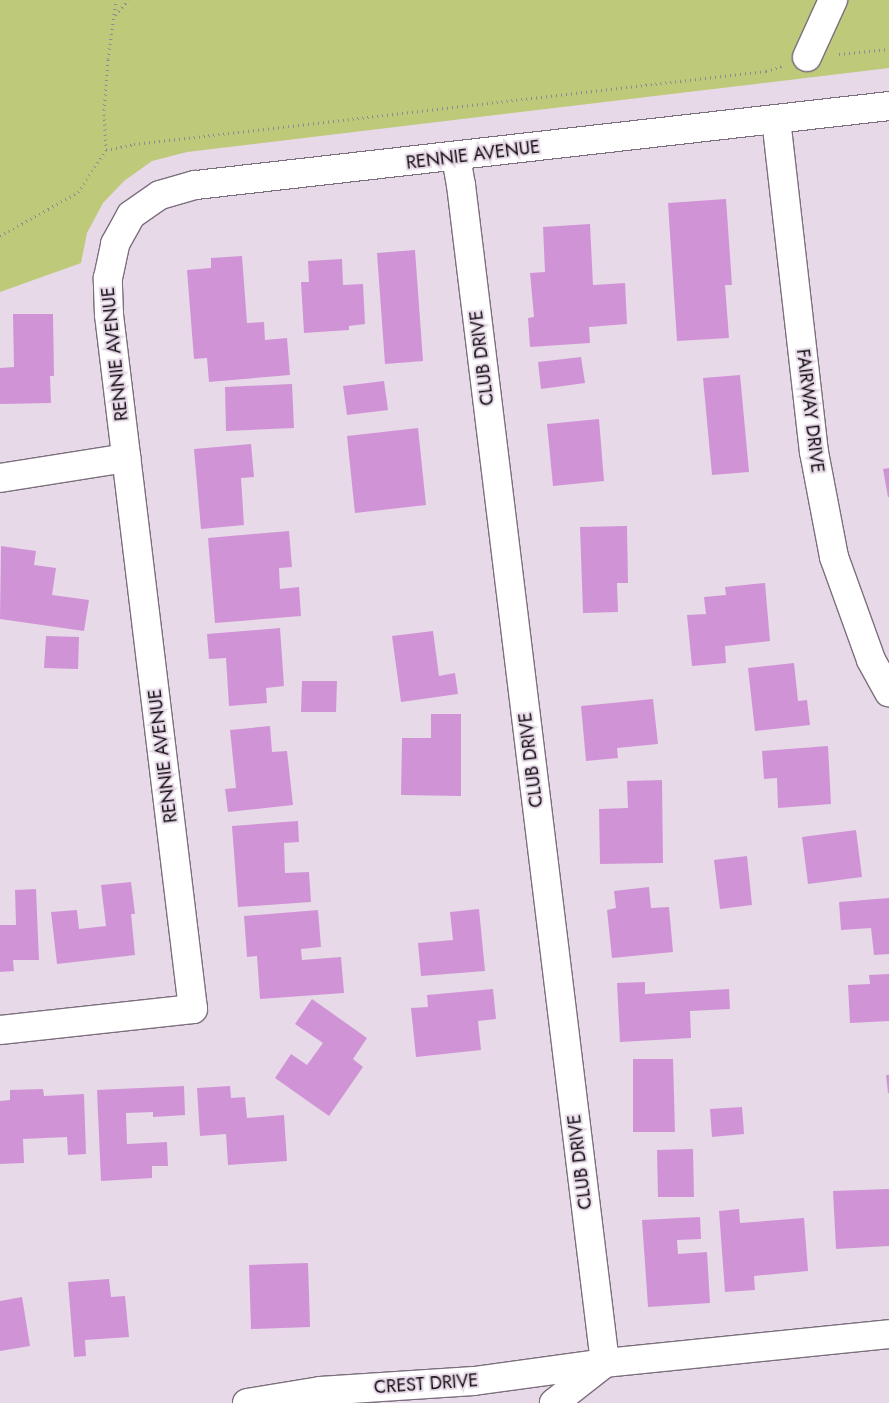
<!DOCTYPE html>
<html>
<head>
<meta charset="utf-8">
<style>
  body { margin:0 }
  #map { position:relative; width:889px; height:1403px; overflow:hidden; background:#e7d9e8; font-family:Jost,sans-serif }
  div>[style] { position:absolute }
  .green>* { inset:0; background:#bec979 }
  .building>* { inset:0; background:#d094d6 }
  .path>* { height:3px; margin-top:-1.5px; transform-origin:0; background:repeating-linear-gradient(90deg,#928792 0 1px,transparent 0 5px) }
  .roads { filter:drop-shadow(1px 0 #7c6f7d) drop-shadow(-1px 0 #7c6f7d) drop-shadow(0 1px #7c6f7d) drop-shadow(0 -1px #7c6f7d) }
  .minor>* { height:28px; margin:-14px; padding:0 14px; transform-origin:14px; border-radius:14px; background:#fff }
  span { translate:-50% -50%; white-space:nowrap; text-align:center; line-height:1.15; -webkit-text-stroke:4px #e7d9e8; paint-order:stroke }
  .street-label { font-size:18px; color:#120d12 }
</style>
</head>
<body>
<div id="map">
  <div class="green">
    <i style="clip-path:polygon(0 0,889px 0,889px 68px,187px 152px,152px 161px,124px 181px,103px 203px,87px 233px,81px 263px,0 292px)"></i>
  </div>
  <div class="building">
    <i style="clip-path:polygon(726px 199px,732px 285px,725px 285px,729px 338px,677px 341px,668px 203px)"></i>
    <i style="clip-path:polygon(590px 224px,593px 285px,625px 283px,627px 324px,589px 327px,590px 343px,530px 347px,528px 318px,534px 317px,530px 273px,545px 272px,543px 227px)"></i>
    <i style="clip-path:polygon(415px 250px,423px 361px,385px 364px,377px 253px)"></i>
    <i style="clip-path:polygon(242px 256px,247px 323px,264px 322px,265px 340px,287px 338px,290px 375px,209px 382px,207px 358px,194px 359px,187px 270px,211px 268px,211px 258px)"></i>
    <i style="clip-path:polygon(342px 259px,343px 285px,363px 284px,365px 324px,349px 326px,349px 330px,304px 333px,301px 282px,309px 282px,308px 261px)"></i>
    <i style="clip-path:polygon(13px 314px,53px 314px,54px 376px,50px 376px,51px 403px,0 404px,0 368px,14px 367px)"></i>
    <i style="clip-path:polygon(581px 357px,585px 383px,541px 389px,538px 362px)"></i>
    <i style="clip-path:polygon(740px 375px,749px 472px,712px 475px,703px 378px)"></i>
    <i style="clip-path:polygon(384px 381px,388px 410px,347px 415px,343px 386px)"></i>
    <i style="clip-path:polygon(292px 384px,294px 428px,226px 431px,225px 387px)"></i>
    <i style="clip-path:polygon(599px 419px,604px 481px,553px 486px,547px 424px)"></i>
    <i style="clip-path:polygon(418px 428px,426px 505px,355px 513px,347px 436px)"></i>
    <i style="clip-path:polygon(251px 444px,254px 477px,241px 478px,244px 525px,201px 529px,194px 449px)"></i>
    <i style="clip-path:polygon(889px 468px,889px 497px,888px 497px,883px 469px)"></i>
    <i style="clip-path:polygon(627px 526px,628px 583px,617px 583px,618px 612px,583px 613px,580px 527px)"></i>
    <i style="clip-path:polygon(289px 531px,292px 567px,279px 568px,280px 589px,299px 587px,301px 616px,215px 623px,208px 538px)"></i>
    <i style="clip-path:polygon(1px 546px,36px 551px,34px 565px,56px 568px,52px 595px,89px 600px,84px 631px,0 619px)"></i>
    <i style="clip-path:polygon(765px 583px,770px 641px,725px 646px,726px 663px,692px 666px,687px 615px,706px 614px,704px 597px,726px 595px,725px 587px)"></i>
    <i style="clip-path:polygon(280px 628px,284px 686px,266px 688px,267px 703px,229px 706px,226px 658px,209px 659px,207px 634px)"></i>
    <i style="clip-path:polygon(433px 631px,439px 676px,455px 673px,458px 694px,401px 702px,392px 636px)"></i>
    <i style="clip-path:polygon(46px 636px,79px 637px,78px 669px,44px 668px)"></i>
    <i style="clip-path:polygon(794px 663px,798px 701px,807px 700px,810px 725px,755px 731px,748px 668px)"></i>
    <i style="clip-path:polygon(302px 681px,337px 681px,336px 712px,301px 712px)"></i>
    <i style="clip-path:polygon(653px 699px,658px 744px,617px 748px,618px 758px,586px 761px,581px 706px)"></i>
    <i style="clip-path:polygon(431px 714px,461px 714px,461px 796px,401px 795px,402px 738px,431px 738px)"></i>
    <i style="clip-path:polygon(270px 726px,272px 752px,287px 751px,293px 805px,228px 812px,225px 789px,236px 788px,230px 730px)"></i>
    <i style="clip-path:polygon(828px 746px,831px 804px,778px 808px,777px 778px,764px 779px,762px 751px)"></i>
    <i style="clip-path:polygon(662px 780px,663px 863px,600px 864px,599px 809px,628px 808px,627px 781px)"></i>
    <i style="clip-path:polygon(298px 821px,299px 842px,284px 843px,285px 873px,309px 872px,311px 902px,238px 907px,232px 826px)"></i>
    <i style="clip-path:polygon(856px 830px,862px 877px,808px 884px,802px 837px)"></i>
    <i style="clip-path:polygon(747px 856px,752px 905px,720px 909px,714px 860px)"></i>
    <i style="clip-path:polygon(131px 882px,135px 914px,131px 914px,135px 955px,57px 964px,51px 912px,77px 910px,79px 929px,106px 926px,101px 885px)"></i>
    <i style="clip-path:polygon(649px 887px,651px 908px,669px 907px,673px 952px,612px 958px,607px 910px,616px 908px,614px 891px)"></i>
    <i style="clip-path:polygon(36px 889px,39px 960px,13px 960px,14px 971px,0 972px,0 925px,16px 925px,15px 890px)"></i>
    <i style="clip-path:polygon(889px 898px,889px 954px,874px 955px,871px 928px,841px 930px,839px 902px)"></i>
    <i style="clip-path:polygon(479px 909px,485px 971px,421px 976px,418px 943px,453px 940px,450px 912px)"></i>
    <i style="clip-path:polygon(318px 910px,321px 947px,301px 949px,302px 960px,341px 957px,344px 993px,260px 999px,257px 956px,247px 957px,244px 916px)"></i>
    <i style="clip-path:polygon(889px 974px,889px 1021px,850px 1023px,848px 985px,870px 984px,869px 975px)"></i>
    <i style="clip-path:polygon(645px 982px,645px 994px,729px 989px,730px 1009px,690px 1011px,691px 1038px,620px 1042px,617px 983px)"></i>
    <i style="clip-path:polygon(493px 989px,496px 1019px,478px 1021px,481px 1050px,416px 1057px,411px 1008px,428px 1007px,427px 995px)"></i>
    <i style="clip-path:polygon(312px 999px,367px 1038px,353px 1059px,363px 1067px,329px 1116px,275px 1078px,291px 1054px,307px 1065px,323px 1043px,295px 1024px)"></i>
    <i style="clip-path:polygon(633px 1059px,673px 1059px,675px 1132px,633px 1132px)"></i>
    <i style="clip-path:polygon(886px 1075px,889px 1075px,889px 1093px,888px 1093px)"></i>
    <i style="clip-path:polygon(184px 1086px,185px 1115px,153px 1117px,153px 1112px,126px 1113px,127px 1144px,167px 1142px,168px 1166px,152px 1166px,152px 1178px,101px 1181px,97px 1090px)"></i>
    <i style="clip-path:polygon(230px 1086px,231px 1098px,245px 1097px,247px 1118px,284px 1115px,287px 1161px,228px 1165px,226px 1134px,200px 1136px,197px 1088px)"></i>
    <i style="clip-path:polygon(43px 1089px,44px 1096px,84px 1094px,86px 1154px,68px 1155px,67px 1137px,23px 1139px,24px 1163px,0 1164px,0 1101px,10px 1100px,10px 1090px)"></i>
    <i style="clip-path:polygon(742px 1107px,744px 1134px,712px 1137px,710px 1109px)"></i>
    <i style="clip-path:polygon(693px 1149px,694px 1197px,658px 1197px,657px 1150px)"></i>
    <i style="clip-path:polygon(889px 1189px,889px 1246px,836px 1249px,833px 1191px)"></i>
    <i style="clip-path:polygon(739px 1209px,740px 1223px,804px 1218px,808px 1271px,754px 1276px,755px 1290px,725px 1292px,719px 1211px)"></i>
    <i style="clip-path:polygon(700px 1217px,701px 1239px,677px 1240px,678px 1254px,707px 1252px,710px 1303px,648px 1307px,642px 1220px)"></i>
    <i style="clip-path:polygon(308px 1263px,310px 1327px,251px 1329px,249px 1265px)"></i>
    <i style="clip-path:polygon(109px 1279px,111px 1297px,125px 1296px,129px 1337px,85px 1340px,86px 1356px,74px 1357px,68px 1282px)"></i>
    <i style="clip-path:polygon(22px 1297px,30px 1346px,0 1351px,0 1301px)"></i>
  </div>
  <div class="path">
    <i style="left:115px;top:15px;width:20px;rotate:-49deg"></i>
    <i style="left:839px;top:54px;width:50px;rotate:-5.7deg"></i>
    <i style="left:106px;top:150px;width:40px;rotate:-92.9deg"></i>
    <i style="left:104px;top:110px;width:51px;rotate:-85.5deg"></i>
    <i style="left:108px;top:59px;width:60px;rotate:-82.3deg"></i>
    <i style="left:0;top:236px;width:90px;rotate:-29.4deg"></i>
    <i style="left:78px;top:192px;width:50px;rotate:-56.3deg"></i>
    <i style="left:106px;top:150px;width:29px;rotate:-12deg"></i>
    <i style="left:134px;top:144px;width:636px;rotate:-6.59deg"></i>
    <i style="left:766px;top:71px;width:17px;rotate:-17deg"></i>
  </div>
  <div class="roads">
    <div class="minor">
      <i style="left:807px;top:57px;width:63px;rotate:-65.5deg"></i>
      <i style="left:776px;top:119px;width:335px;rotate:83.5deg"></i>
      <i style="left:814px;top:452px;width:107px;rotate:79.2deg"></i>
      <i style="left:834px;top:557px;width:109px;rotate:70.2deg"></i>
      <i style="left:871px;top:660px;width:37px;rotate:61deg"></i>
      <i style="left:456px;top:157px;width:28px;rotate:80deg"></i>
      <i style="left:461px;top:185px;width:1187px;rotate:83.03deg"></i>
      <i style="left:605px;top:1363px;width:65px;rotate:141.9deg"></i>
      <i style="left:0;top:478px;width:128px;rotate:-9deg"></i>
      <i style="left:0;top:1030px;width:194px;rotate:-6.2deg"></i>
      <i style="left:193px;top:1009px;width:699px;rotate:-96.9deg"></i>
      <i style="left:109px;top:315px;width:37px;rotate:-92deg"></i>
      <i style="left:108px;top:278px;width:35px;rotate:-78deg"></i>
      <i style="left:115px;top:244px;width:33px;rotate:-61deg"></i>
      <i style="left:131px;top:215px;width:35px;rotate:-35deg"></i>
      <i style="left:160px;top:195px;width:37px;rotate:-16deg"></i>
      <i style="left:196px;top:185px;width:697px;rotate:-6.5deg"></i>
      <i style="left:247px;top:1403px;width:74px;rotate:-9.3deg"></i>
      <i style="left:320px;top:1391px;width:154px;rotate:-3.7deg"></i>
      <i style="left:474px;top:1381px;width:132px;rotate:-7.8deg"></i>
      <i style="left:605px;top:1363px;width:285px;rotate:-5.8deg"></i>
    </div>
  </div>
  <div class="street-label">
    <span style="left:473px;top:155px;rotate:-7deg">RENNIE AVENUE</span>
    <span style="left:115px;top:354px;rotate:-96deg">RENNIE AVENUE</span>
    <span style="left:482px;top:358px;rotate:-97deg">CLUB DRIVE</span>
    <span style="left:810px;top:411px;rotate:83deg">FAIRWAY DRIVE</span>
    <span style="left:163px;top:756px;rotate:-97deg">RENNIE AVENUE</span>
    <span style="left:531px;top:760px;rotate:-97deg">CLUB DRIVE</span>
    <span style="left:580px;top:1162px;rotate:-97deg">CLUB DRIVE</span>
    <span style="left:426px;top:1384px;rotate:-4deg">CREST DRIVE</span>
  </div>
</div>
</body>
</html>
